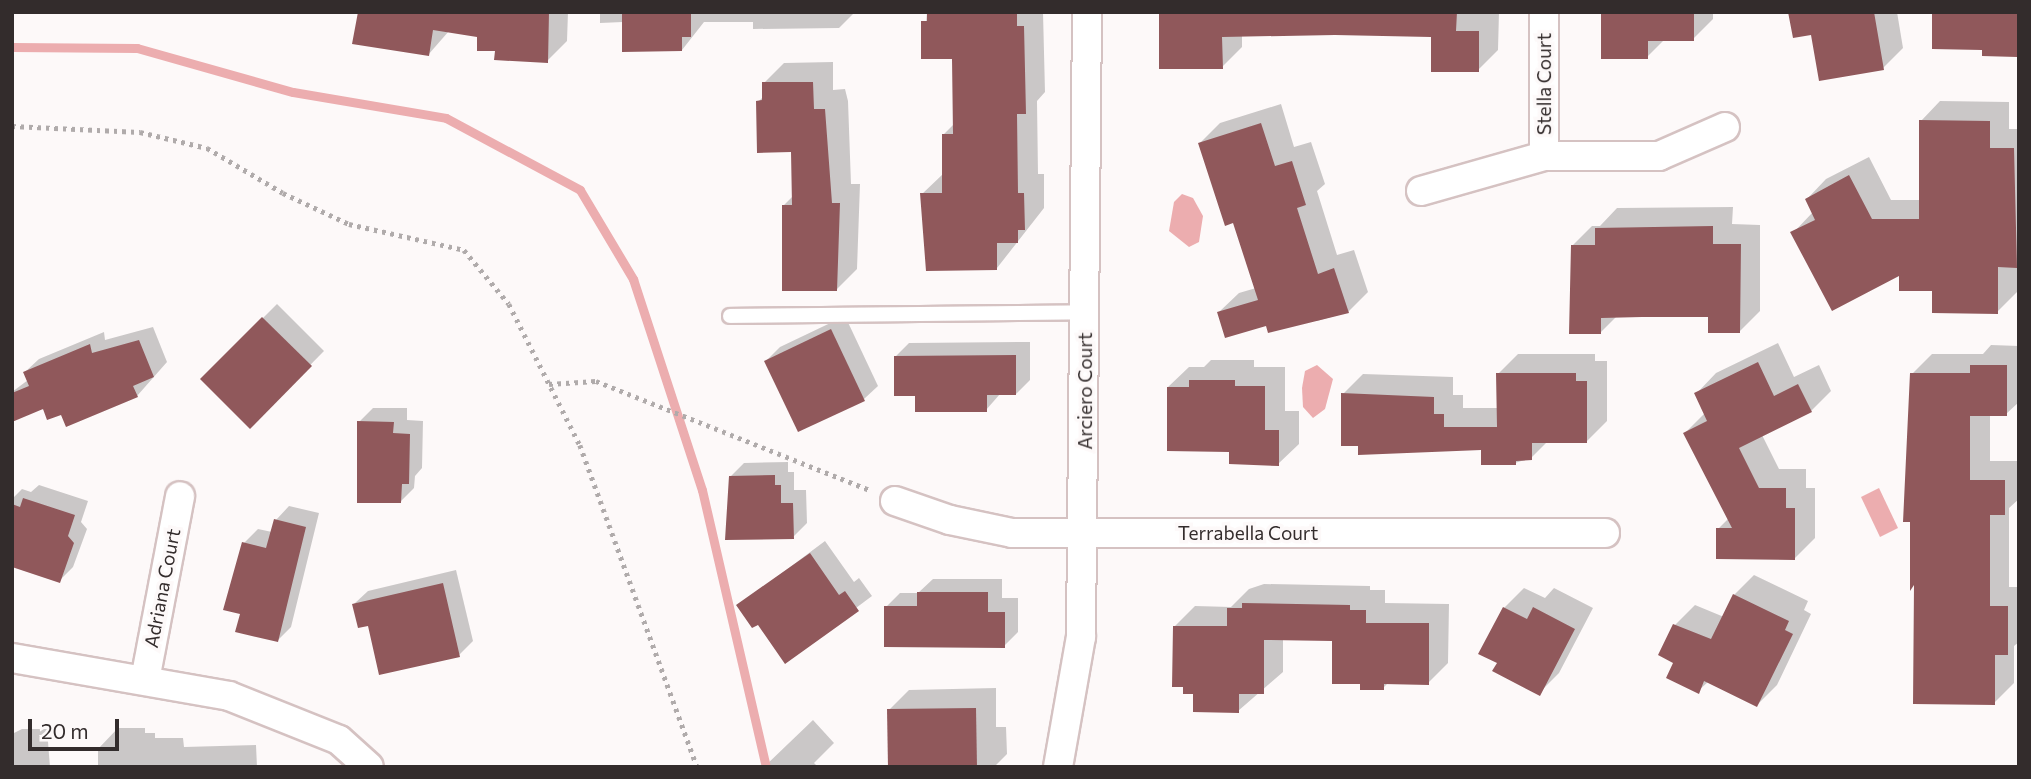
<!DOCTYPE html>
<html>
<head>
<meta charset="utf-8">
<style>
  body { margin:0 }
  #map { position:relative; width:2031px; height:779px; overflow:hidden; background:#fdf9f9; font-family:Commissioner,sans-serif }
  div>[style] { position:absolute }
  .water>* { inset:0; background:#ecadaf }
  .shadow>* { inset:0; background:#0003 }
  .stream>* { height:9px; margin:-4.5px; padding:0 4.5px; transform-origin:4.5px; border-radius:4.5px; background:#ecadaf }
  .building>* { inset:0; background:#90585b }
  .path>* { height:4.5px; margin-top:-2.25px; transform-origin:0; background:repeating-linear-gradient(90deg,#b0abab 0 3.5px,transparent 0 8.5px) }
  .roads { filter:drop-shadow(2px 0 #d5c2c2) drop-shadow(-2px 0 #d5c2c2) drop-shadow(0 2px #d5c2c2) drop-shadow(0 -2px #d5c2c2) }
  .lane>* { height:14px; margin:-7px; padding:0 7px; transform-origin:7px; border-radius:7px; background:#fff }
  .street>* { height:28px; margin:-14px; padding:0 14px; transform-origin:14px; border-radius:14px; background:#fff }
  span { translate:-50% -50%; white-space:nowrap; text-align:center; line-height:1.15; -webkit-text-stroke:7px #fdf9f9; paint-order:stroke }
  .street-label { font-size:19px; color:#332c2c }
  .frame { position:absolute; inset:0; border:14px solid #332c2c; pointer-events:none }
  .scale { position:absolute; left:28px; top:719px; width:91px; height:32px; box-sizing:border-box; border:4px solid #332c2c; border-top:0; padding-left:9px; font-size:21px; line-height:24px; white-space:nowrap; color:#332c2c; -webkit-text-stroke:5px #fdf9f9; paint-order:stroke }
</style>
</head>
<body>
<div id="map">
  <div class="water">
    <i style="clip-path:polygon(1182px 194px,1193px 198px,1203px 216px,1199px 242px,1189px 247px,1169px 231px,1174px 202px)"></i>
    <i style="clip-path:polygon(1317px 365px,1333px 379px,1325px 409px,1313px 418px,1303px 407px,1302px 388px,1305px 371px)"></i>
    <i style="clip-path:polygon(1879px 488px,1898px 528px,1880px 537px,1861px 497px)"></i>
  </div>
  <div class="shadow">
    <i style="clip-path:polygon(359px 12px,568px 12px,567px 41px,547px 61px,497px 50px,479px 35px,449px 31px,428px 55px)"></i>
    <i style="clip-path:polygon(600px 12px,855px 12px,839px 28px,753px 29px,753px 22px,704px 22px,682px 50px,623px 22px,600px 23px)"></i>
    <i style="clip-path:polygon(927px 12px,1043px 12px,1045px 92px,1037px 101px,1038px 174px,1044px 174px,1044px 208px,997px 268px,922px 194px,943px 174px,943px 135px,954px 124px,953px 57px,923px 57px)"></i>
    <i style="clip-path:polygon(1160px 12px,1499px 12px,1498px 50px,1478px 70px,1433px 35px,1242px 35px,1242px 47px,1222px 67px)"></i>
    <i style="clip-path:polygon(1603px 12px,1713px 12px,1713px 19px,1693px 39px,1665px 39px,1647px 57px)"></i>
    <i style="clip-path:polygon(1790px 12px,1897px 12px,1903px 48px,1883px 68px)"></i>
    <i style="clip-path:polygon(1934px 12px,2019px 12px,2019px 53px,1983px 48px)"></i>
    <i style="clip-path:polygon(833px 62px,833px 90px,845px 89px,848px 101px,851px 184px,860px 184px,857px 269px,837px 289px,783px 206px,793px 196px,793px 150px,758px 102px,764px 96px,764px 83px,784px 63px)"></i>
    <i style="clip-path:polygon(1940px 101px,2009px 102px,2009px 129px,2019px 129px,2017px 292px,1997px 312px,1793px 233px,1813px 212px,1807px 199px,1826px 179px,1869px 157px,1891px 200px,1921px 200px,1921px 121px)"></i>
    <i style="clip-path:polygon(1281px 104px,1294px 147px,1311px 142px,1325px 184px,1317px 191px,1337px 255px,1354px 250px,1368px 292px,1348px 312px,1317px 321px,1316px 317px,1267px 324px,1219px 312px,1239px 293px,1256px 288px,1235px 221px,1200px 143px,1220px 123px)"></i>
    <i style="clip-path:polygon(1733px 207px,1732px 224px,1760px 225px,1760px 311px,1740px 331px,1710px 315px,1617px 316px,1600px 333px,1572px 246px,1592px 226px,1600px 226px,1617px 208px)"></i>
    <i style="clip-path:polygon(277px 304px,324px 351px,250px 426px,202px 379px)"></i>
    <i style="clip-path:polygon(845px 316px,878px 386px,864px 399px,766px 361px,780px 347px)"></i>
    <i style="clip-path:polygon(153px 327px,167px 362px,137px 396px,62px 412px,12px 405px,12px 392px,28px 380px,25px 372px,39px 359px,104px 332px,105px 340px)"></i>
    <i style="clip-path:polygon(1030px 342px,1030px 380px,1016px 394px,1000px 394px,986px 410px,895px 357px,909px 343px)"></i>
    <i style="clip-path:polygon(1778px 343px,1794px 377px,1819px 365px,1831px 391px,1811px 411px,1762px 435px,1779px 469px,1806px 469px,1806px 488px,1815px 488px,1815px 538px,1795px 558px,1718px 529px,1729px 518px,1685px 433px,1705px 413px,1696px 394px,1716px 373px)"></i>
    <i style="clip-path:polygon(1991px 345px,2019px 346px,2019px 402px,2006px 414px,1990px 414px,1990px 461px,2019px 461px,2019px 499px,2009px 508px,2009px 587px,2019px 587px,2019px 642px,2014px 646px,2014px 683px,1994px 703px,1916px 582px,1912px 374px,1932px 354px,1983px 354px)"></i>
    <i style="clip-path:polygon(1518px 354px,1595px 354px,1595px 361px,1607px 361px,1607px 421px,1587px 441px,1548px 441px,1531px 458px,1515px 463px,1483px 449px,1360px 445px,1343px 394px,1363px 374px,1453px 377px,1453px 395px,1463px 395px,1463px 408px,1498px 408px,1498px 374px)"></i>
    <i style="clip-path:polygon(1211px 360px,1254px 360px,1254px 367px,1285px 367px,1285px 411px,1299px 411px,1299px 444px,1278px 464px,1230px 451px,1168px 387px,1189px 367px,1204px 367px)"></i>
    <i style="clip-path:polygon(373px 408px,407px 408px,407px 420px,423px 421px,422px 468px,415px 476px,414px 488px,401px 501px,359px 422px)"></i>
    <i style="clip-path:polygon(788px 462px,788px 472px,794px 472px,794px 490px,806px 490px,807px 523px,793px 537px,730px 477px,744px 463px)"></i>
    <i style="clip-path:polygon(39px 485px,88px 501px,81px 522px,87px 529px,73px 567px,59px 581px,12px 565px,12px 499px,22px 489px,31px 492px)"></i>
    <i style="clip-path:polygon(289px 506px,319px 513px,291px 627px,277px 641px,244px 543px,258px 529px,272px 532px,276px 520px)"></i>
    <i style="clip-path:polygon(825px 541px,854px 582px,859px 578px,872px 596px,785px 661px,758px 622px,738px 606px)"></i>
    <i style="clip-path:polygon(456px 570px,473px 641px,459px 655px,370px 624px,354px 604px,368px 591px)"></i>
    <i style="clip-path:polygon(1754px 575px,1808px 601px,1804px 610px,1811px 614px,1777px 685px,1757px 705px,1708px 682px,1698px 691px,1676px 662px,1675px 625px,1695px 605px,1724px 617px,1734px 595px)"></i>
    <i style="clip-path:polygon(933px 579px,1002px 579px,1002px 598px,1018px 598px,1018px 632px,1004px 646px,886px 607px,900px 593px,918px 593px)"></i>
    <i style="clip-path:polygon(1264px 584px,1370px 586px,1370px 590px,1385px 590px,1385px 603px,1449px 604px,1448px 663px,1428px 683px,1388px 683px,1383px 688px,1362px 682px,1334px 640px,1283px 639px,1283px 672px,1238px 711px,1195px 692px,1175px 626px,1195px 606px,1231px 607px,1249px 589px)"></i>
    <i style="clip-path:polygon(1524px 588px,1545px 598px,1554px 588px,1593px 608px,1559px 673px,1539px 693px,1499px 662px,1504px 608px)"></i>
    <i style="clip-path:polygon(996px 688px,996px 727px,1006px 727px,1007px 754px,994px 767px,890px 767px,889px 710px,909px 690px)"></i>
    <i style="clip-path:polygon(813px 720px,834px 743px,814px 763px,818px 767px,764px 767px)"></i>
    <i style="clip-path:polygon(118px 728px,145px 728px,145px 733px,155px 733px,155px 738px,183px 738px,184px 747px,256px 745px,257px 767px,98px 767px,98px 749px)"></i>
    <i style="clip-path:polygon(22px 729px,47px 729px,50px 767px,12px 767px,12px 734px)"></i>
  </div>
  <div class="stream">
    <i style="left:12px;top:47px;width:125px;rotate:0.5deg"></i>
    <i style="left:137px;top:48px;width:162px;rotate:15.8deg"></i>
    <i style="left:293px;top:92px;width:155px;rotate:9.6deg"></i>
    <i style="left:446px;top:118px;width:152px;rotate:28.2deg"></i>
    <i style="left:580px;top:190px;width:104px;rotate:59.2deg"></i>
    <i style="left:633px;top:279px;width:222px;rotate:71.9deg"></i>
    <i style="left:702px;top:490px;width:284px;rotate:77deg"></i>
  </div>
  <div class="building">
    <i style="clip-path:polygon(358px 12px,549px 12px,548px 63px,494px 60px,495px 51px,477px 51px,477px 37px,433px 30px,429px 56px,352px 44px)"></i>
    <i style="clip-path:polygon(622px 12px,691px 12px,691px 37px,682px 37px,682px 51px,622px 52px)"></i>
    <i style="clip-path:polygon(927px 12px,1017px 12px,1017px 26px,1024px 26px,1026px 114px,1017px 114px,1018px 193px,1024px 193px,1025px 230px,1018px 230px,1018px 243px,997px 243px,997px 270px,926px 271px,920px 193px,942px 193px,942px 134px,953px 134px,952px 59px,921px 59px,921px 21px,927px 21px)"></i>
    <i style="clip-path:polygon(1159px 12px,1457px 12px,1456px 31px,1479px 31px,1479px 72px,1431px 72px,1431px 37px,1335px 35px,1222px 37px,1223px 69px,1159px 69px)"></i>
    <i style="clip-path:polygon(1601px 12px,1694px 12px,1694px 41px,1648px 41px,1648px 59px,1601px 59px)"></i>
    <i style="clip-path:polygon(1788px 12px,1874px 12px,1884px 70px,1819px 81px,1811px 35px,1793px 38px)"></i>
    <i style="clip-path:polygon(1932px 12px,2018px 12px,2017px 57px,1982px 56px,1982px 50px,1932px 49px)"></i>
    <i style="clip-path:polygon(762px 82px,813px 82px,814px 109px,825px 109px,832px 203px,840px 203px,837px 291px,782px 291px,782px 205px,792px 205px,791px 152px,757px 153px,756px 101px,762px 100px)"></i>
    <i style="clip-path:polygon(1919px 120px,1990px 121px,1990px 148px,2014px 148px,2017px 268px,1998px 267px,1998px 314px,1932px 313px,1932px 291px,1899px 291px,1899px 276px,1832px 311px,1790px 232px,1815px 220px,1805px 199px,1849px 175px,1872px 219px,1919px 219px)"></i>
    <i style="clip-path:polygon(1261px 123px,1275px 166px,1292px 161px,1306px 205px,1297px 208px,1318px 274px,1334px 268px,1349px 313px,1268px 333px,1266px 326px,1225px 338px,1217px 312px,1258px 300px,1233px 223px,1225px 226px,1198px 143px)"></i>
    <i style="clip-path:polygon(1713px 226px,1713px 244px,1741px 244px,1740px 333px,1708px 333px,1708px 317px,1642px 317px,1601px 318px,1601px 334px,1569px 334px,1571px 245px,1595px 245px,1595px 228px)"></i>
    <i style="clip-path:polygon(262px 317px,312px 366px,250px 429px,200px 379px)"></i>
    <i style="clip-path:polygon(831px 329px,865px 401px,798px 432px,764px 361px)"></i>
    <i style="clip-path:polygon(139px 340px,154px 377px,133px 386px,138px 397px,66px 427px,61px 415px,47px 420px,43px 409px,12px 422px,12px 393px,29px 386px,23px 372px,90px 344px,92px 353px)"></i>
    <i style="clip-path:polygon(1016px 355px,1016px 395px,987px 395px,987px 412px,915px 412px,915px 396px,894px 396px,894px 356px)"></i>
    <i style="clip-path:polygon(1758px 362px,1774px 396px,1798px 384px,1812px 412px,1739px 448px,1759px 488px,1786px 488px,1786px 508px,1795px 508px,1795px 560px,1716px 559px,1716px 528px,1732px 528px,1683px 433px,1707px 421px,1694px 393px)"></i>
    <i style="clip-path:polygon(1970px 365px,2007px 365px,2007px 416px,1970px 416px,1970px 480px,2005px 480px,2005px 515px,1990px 515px,1990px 606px,2008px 606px,2008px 655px,1995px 655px,1995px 705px,1913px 704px,1914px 585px,1910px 591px,1910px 522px,1903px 522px,1910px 373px,1970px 373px)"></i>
    <i style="clip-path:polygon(1496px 373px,1576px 373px,1576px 381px,1587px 381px,1587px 443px,1532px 443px,1532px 460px,1516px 461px,1516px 465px,1481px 465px,1481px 450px,1358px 455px,1358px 446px,1341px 446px,1341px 393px,1434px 397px,1434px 414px,1444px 414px,1444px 427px,1497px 427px)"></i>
    <i style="clip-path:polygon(1189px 380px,1235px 380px,1235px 386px,1265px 386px,1265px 430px,1279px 430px,1279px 466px,1229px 464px,1229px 452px,1167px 451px,1167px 387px,1189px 387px)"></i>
    <i style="clip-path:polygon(357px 421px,394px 422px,393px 433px,410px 434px,409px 484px,402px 484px,401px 503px,357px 503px)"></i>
    <i style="clip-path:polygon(775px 475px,775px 485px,781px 485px,781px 503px,793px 503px,794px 539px,725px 540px,729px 476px)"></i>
    <i style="clip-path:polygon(23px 498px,75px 515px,68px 536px,74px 543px,60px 583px,12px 567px,12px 504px,20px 507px)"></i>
    <i style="clip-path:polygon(274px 519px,306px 527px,278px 642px,235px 632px,240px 614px,223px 610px,242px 542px,266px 548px)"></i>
    <i style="clip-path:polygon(810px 553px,839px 595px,845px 591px,859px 611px,785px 664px,758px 625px,752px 628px,736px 605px)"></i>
    <i style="clip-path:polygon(443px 583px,460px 657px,379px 675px,368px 626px,358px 628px,352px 604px)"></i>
    <i style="clip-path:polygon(917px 592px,988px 592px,988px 612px,1005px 612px,1005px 648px,884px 647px,884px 606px,917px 606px)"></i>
    <i style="clip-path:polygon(1733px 594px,1789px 621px,1785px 630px,1793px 634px,1757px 707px,1704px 681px,1699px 694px,1666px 678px,1673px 663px,1658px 655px,1673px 624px,1711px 639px)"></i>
    <i style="clip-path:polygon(1242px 603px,1350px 605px,1350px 610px,1366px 610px,1366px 623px,1429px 623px,1429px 685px,1384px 684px,1384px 690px,1360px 690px,1360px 684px,1332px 684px,1332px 641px,1264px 640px,1264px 694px,1239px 694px,1239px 713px,1193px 712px,1193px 694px,1183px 694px,1183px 687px,1172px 687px,1173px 626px,1227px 626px,1227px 608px,1242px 608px)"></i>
    <i style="clip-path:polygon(1503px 607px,1527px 619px,1533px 607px,1575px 629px,1540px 696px,1492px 671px,1497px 663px,1478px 654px)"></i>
    <i style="clip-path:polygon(976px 708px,977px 767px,888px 767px,887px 709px)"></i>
  </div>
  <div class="path">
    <i style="left:12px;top:126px;width:128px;rotate:2.7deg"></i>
    <i style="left:140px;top:132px;width:69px;rotate:13.4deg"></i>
    <i style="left:207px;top:148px;width:88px;rotate:30.6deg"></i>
    <i style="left:283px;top:193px;width:73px;rotate:25.2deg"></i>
    <i style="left:349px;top:224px;width:118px;rotate:12.7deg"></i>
    <i style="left:464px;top:250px;width:70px;rotate:50.2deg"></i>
    <i style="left:509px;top:304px;width:158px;rotate:63.3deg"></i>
    <i style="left:580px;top:445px;width:343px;rotate:70deg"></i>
    <i style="left:549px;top:384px;width:47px;rotate:-3.7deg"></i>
    <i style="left:596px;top:381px;width:295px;rotate:21.7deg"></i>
  </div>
  <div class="roads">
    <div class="lane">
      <i style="left:730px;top:316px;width:355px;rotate:-0.6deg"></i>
    </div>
    <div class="street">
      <i style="left:1544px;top:12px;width:144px;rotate:90deg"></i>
      <i style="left:1421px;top:191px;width:128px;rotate:-15.9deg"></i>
      <i style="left:1544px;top:156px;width:115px"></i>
      <i style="left:1659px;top:156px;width:72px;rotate:-23.7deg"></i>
      <i style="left:895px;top:501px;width:58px;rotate:19.1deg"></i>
      <i style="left:950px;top:520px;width:63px;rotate:11.8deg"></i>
      <i style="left:1012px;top:533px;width:593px"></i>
      <i style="left:12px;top:658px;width:220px;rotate:9.9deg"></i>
      <i style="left:229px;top:696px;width:118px;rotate:21.8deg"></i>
      <i style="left:339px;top:740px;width:40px;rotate:42deg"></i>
      <i style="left:145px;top:680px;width:187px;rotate:-79.2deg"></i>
      <i style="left:1058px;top:767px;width:132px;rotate:-80deg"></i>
      <i style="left:1081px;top:637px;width:625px;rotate:-89.45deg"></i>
    </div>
  </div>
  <div class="street-label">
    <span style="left:1544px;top:84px;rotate:-90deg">Stella Court</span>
    <span style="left:1085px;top:391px;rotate:-90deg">Arciero Court</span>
    <span style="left:1248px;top:533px">Terrabella Court</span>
    <span style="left:162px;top:588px;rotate:-79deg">Adriana Court</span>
  </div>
  <div class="frame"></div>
  <div class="scale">20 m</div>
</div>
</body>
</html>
